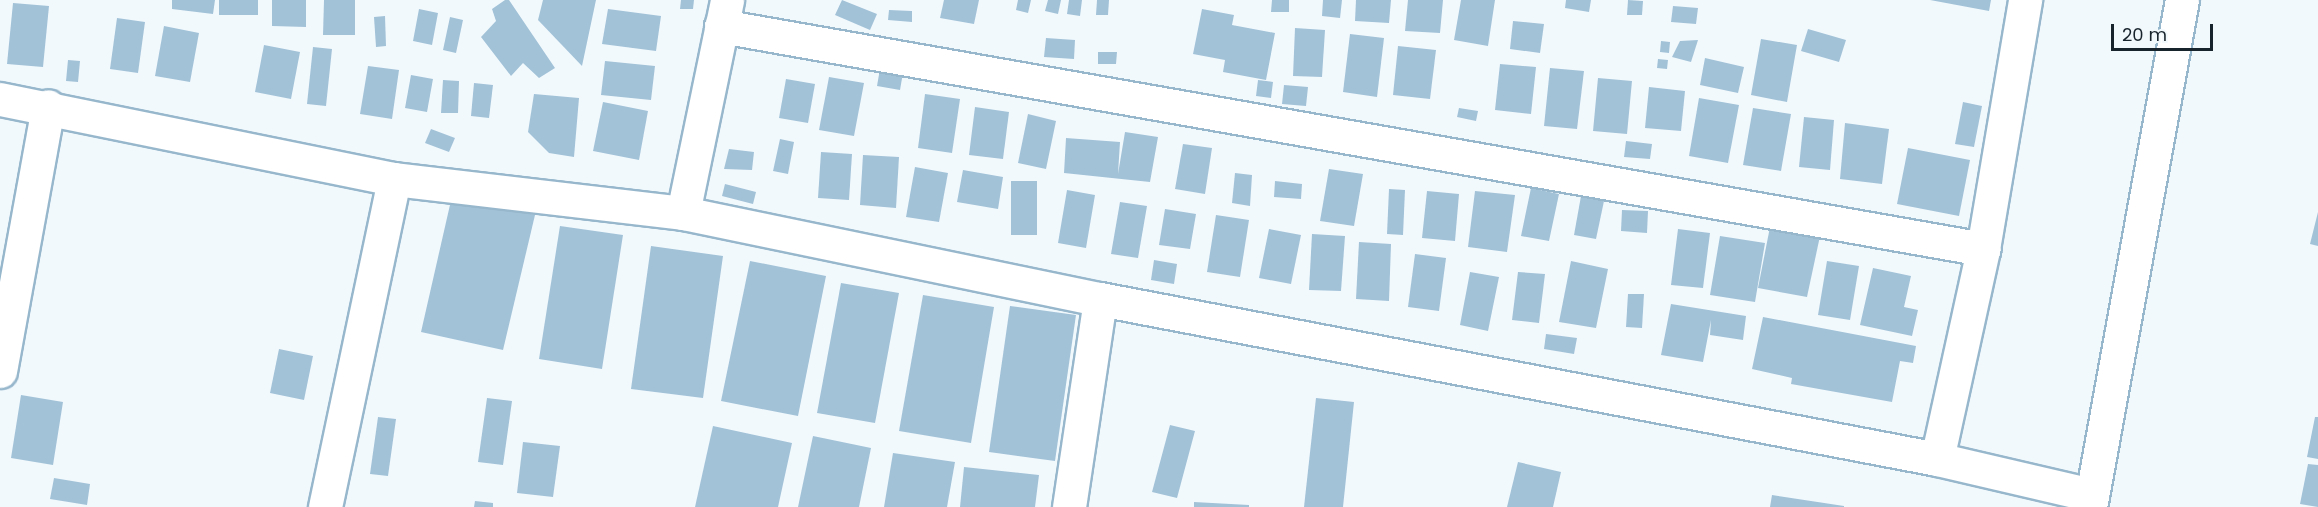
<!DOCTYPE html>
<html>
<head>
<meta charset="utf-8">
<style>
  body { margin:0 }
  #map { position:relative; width:2318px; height:507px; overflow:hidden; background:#f2f9fd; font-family:Poppins,sans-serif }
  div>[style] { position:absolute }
  .building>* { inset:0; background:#a2c2d8 }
  .roads { filter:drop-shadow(2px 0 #97b7cc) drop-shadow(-2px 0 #97b7cc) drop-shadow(0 2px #97b7cc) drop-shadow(0 -2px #97b7cc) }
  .street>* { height:33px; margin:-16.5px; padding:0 16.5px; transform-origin:16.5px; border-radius:16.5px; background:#fff }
  .secondary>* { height:33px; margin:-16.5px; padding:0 16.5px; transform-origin:16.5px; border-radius:16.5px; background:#fff }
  span { translate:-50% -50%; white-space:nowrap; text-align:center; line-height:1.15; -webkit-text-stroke:6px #f2f9fd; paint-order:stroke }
  .scale { position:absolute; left:2111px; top:24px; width:102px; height:27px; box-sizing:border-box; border:3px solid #18242c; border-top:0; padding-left:8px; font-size:18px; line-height:21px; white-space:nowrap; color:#18242c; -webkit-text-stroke:4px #f2f9fd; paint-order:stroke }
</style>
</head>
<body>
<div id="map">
  <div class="building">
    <i style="clip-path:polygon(172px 0,215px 0,213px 14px,172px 9px)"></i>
    <i style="clip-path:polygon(219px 0,258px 0,258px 15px,219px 15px)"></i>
    <i style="clip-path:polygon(272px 0,306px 0,306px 27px,272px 26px)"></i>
    <i style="clip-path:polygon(324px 0,355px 0,355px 35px,323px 35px)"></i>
    <i style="clip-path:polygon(505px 0,509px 0,555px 68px,539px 78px,523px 63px,511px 76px,481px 37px,496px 21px,492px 9px)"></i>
    <i style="clip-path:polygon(543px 0,596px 0,582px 66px,538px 20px)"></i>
    <i style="clip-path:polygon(681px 0,694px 0,693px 9px,680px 9px)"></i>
    <i style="clip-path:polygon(842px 0,877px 14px,870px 30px,835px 15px)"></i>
    <i style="clip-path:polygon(944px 0,979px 0,974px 24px,940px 18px)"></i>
    <i style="clip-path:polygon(1018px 0,1031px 0,1028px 13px,1016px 10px)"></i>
    <i style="clip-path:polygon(1048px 0,1061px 0,1058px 14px,1045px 11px)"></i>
    <i style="clip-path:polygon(1069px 0,1082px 0,1080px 16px,1067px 14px)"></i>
    <i style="clip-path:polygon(1097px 0,1109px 0,1108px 15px,1096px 15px)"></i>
    <i style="clip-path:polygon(1272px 0,1289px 0,1289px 12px,1271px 12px)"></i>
    <i style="clip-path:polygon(1323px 0,1342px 0,1340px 18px,1322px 16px)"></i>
    <i style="clip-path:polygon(1356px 0,1391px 0,1389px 23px,1355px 21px)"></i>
    <i style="clip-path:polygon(1408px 0,1443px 0,1440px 33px,1405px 31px)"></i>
    <i style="clip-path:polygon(1461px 0,1495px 0,1488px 46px,1454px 40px)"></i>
    <i style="clip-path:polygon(1566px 0,1591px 0,1589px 12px,1565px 8px)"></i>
    <i style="clip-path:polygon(1628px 0,1643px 1px,1642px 15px,1627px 15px)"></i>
    <i style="clip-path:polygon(1930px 0,1991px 0,1989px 11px)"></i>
    <i style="clip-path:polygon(13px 3px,49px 6px,43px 67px,7px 64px)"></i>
    <i style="clip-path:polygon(1673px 6px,1698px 8px,1696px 24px,1671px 22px)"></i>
    <i style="clip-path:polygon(419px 9px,438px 13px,432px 45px,413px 41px)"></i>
    <i style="clip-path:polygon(608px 9px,661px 16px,656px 51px,602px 44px)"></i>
    <i style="clip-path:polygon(1202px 9px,1234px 15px,1232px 25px,1275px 33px,1266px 80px,1223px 72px,1225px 60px,1193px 54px)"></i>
    <i style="clip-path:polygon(889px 10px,912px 11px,912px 22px,888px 20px)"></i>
    <i style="clip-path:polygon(385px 16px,386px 46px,376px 47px,374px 17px)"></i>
    <i style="clip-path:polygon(450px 17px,463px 20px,456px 53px,443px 50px)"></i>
    <i style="clip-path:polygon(117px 18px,145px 22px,138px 73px,110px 69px)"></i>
    <i style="clip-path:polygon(1513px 21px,1544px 24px,1540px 53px,1510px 49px)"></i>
    <i style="clip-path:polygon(164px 26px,199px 33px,190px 82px,155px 76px)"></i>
    <i style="clip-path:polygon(1295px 28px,1325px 30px,1322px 77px,1293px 76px)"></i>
    <i style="clip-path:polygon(1808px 29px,1846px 40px,1839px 62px,1801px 51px)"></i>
    <i style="clip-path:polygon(1350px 34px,1384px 38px,1377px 97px,1343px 92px)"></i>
    <i style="clip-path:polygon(1046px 38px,1075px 40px,1074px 59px,1044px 57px)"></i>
    <i style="clip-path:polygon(1761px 39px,1797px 45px,1787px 102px,1751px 95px)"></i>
    <i style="clip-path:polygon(1698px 40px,1691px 62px,1672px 57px,1680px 41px)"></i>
    <i style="clip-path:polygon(1661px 41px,1670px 42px,1669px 53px,1660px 52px)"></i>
    <i style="clip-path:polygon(264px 45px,300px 52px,291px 99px,255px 92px)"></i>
    <i style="clip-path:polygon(1398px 46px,1436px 50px,1430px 99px,1393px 95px)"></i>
    <i style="clip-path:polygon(313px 47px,332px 49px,326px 106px,307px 104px)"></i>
    <i style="clip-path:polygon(1098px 52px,1117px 52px,1116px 64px,1098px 64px)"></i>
    <i style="clip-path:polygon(1705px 58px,1744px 67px,1738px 93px,1700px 85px)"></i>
    <i style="clip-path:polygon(1658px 59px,1668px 60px,1667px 69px,1657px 68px)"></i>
    <i style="clip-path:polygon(68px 60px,80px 61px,78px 82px,66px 81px)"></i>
    <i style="clip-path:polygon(605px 61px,655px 66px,651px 100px,601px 95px)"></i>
    <i style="clip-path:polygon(881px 63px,904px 67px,900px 90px,877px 86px)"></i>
    <i style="clip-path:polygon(1500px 64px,1536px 67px,1531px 114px,1495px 110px)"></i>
    <i style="clip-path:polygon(368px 66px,399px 70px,392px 119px,360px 114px)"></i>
    <i style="clip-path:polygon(1550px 68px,1584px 71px,1577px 129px,1544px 126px)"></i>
    <i style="clip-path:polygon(411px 75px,433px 79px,427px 112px,405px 108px)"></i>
    <i style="clip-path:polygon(829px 77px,864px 83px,854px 136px,819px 130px)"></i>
    <i style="clip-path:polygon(1598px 78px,1632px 81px,1627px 134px,1593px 131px)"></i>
    <i style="clip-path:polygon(786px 79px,815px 84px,808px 123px,779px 118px)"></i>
    <i style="clip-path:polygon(443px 80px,459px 81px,458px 113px,441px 113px)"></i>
    <i style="clip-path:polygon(1258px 80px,1273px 82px,1271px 98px,1256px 96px)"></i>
    <i style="clip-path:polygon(474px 83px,493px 85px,489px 118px,471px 116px)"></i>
    <i style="clip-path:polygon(1284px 85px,1308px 87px,1306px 106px,1282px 104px)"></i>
    <i style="clip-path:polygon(1649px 87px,1685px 91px,1681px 131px,1645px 128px)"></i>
    <i style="clip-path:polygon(534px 94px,579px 98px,574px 157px,549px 153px,528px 132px)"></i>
    <i style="clip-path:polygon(925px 94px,960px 99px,952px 153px,918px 148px)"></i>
    <i style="clip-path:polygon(1699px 98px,1739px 105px,1728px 163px,1689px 156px)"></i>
    <i style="clip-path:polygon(603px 102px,648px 111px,639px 160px,593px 151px)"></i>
    <i style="clip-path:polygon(1963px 102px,1982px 106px,1974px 147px,1955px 144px)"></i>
    <i style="clip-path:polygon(975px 107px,1009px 112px,1003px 159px,969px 155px)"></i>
    <i style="clip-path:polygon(1459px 108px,1478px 111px,1476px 121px,1457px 117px)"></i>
    <i style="clip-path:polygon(1753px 108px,1791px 114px,1781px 171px,1743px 165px)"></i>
    <i style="clip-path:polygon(1028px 114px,1056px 121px,1046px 169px,1018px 163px)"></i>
    <i style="clip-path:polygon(1804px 117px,1834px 120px,1830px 170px,1799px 167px)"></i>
    <i style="clip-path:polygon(1845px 123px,1889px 129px,1882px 184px,1840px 179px)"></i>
    <i style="clip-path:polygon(431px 129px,455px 138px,449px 152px,425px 143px)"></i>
    <i style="clip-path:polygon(1125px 132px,1158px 137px,1150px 182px,1064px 173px,1066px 138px,1120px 142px,1118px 174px)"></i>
    <i style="clip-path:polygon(780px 139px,794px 142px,788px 174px,773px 171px)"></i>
    <i style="clip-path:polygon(1626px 141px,1652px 144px,1650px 159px,1624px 157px)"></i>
    <i style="clip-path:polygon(1183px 144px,1212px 148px,1205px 194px,1175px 189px)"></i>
    <i style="clip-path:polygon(1908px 148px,1970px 160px,1959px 216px,1897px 204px)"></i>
    <i style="clip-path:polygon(729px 149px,754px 152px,752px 170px,724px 169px)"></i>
    <i style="clip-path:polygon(821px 152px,852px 154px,849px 200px,818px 198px)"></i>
    <i style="clip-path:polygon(863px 155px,899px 157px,896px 208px,860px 205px)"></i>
    <i style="clip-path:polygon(915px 167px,948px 173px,939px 222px,906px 217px)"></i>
    <i style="clip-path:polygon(1329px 169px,1363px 174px,1354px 226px,1320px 221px)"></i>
    <i style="clip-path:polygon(963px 170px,1003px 177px,998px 209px,957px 202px)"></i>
    <i style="clip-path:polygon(1235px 173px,1252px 175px,1250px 206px,1232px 203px)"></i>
    <i style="clip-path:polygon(1011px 181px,1037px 181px,1037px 235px,1011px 235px)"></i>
    <i style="clip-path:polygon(1275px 181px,1302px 184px,1301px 199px,1274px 197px)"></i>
    <i style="clip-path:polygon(725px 184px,756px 192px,753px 204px,722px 196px)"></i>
    <i style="clip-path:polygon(1531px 188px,1559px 194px,1549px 241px,1521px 236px)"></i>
    <i style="clip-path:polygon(1389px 189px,1405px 190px,1403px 235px,1387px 234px)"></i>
    <i style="clip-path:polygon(1067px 190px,1095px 195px,1086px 248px,1058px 243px)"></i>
    <i style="clip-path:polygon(1427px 191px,1459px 194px,1455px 241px,1422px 238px)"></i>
    <i style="clip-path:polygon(1475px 191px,1515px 195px,1507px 252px,1468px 247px)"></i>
    <i style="clip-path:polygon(452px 196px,535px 215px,503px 350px,421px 332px)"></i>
    <i style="clip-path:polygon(1581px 196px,1604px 201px,1596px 239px,1574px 235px)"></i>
    <i style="clip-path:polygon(1120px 202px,1147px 206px,1138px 258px,1111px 254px)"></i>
    <i style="clip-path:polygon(1165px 209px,1196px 214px,1190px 249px,1159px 245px)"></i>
    <i style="clip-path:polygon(1622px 210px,1648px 211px,1647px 233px,1621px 231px)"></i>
    <i style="clip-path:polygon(2318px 212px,2318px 246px,2310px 244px)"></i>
    <i style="clip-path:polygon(1216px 215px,1249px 220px,1240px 277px,1207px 272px)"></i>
    <i style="clip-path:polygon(560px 226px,623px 235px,602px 369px,539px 359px)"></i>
    <i style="clip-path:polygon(1770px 227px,1820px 236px,1807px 297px,1758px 288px)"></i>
    <i style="clip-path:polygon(1269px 229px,1301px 235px,1291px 284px,1259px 278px)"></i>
    <i style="clip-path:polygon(1678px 229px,1710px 233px,1703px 288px,1671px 285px)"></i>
    <i style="clip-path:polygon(1312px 234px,1345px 236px,1341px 291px,1309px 290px)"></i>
    <i style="clip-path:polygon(1720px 236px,1765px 243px,1755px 302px,1710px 295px)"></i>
    <i style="clip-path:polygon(1359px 242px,1391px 244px,1389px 301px,1356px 299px)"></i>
    <i style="clip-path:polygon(651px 246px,723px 256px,703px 398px,631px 389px)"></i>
    <i style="clip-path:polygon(1415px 254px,1446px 258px,1439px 311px,1408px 307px)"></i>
    <i style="clip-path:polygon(1154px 260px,1177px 264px,1174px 284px,1151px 280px)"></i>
    <i style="clip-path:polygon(750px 261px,826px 276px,798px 416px,721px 401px)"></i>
    <i style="clip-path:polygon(1571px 261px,1608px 269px,1596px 328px,1559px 322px)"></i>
    <i style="clip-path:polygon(1827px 261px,1859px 266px,1850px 320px,1818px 315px)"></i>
    <i style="clip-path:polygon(1873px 268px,1911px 276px,1904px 307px,1918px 310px,1912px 336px,1860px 325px)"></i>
    <i style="clip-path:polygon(1470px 272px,1499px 277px,1488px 331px,1460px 325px)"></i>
    <i style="clip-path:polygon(1518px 272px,1545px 274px,1539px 323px,1512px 320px)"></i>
    <i style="clip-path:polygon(841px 283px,899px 293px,875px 423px,817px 413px)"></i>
    <i style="clip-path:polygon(1628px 294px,1644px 294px,1642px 328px,1626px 327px)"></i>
    <i style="clip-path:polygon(923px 295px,994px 307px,971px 443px,899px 431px)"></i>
    <i style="clip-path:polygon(1671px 304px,1746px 316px,1743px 340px,1710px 335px,1711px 320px,1703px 362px,1661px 355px)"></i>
    <i style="clip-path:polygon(1010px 306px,1076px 315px,1055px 461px,989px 452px)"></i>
    <i style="clip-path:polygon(1763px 317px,1916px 346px,1913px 363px,1900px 361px,1892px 402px,1791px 384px,1792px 378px,1752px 369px)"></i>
    <i style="clip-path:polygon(1546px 334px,1577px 338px,1574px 354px,1544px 349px)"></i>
    <i style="clip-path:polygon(279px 349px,313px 356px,304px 400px,270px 393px)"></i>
    <i style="clip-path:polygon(21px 395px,63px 402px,53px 465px,11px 458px)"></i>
    <i style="clip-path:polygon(487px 398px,512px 401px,503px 465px,478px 462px)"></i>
    <i style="clip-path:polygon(1316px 398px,1354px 402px,1343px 507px,1304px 507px)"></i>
    <i style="clip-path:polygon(378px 417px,396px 419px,388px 476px,370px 474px)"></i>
    <i style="clip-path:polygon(2315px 417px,2318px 417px,2318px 459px,2307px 457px)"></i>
    <i style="clip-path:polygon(1170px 425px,1195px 431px,1177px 498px,1152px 492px)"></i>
    <i style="clip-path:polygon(713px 426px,792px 443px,778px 507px,695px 507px)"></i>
    <i style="clip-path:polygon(813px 436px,871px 448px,859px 507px,798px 507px)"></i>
    <i style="clip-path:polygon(523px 442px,560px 446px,553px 497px,517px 493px)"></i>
    <i style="clip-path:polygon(893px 453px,955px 462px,947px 507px,884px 507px)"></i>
    <i style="clip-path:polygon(1518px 462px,1561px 472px,1553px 507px,1507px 507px)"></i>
    <i style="clip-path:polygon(2308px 464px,2318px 465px,2318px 507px,2300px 504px)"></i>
    <i style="clip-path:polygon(964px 467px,1039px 475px,1035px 507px,960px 507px)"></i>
    <i style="clip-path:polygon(54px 478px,90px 484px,87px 505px,50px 499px)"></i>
    <i style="clip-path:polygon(1772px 495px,1844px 506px,1844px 507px,1770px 507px)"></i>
    <i style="clip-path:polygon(475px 501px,493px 503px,493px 507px,474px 507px)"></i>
    <i style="clip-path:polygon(1194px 502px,1249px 505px,1249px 507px,1194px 507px)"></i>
  </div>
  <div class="roads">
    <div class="street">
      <i style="left:721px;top:26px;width:1282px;rotate:10.02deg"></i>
      <i style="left:0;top:99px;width:402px;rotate:11.5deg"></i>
      <i style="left:394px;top:179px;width:291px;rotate:6.7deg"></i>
      <i style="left:683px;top:213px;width:426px;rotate:11.7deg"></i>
      <i style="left:1100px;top:299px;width:852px;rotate:10.82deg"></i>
      <i style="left:1937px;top:459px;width:159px;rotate:13.1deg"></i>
      <i style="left:683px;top:213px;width:217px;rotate:-78.3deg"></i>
      <i style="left:0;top:371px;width:269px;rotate:-79.7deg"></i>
      <i style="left:1937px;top:459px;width:215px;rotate:-77.6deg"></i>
      <i style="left:1983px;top:249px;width:253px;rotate:-80.4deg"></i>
      <i style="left:325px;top:507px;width:335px;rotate:-78.1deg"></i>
      <i style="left:1069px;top:507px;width:210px;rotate:-81.5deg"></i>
    </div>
    <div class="secondary">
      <i style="left:2090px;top:507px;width:515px;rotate:-79.72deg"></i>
    </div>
  </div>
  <div class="scale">20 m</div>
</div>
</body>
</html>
